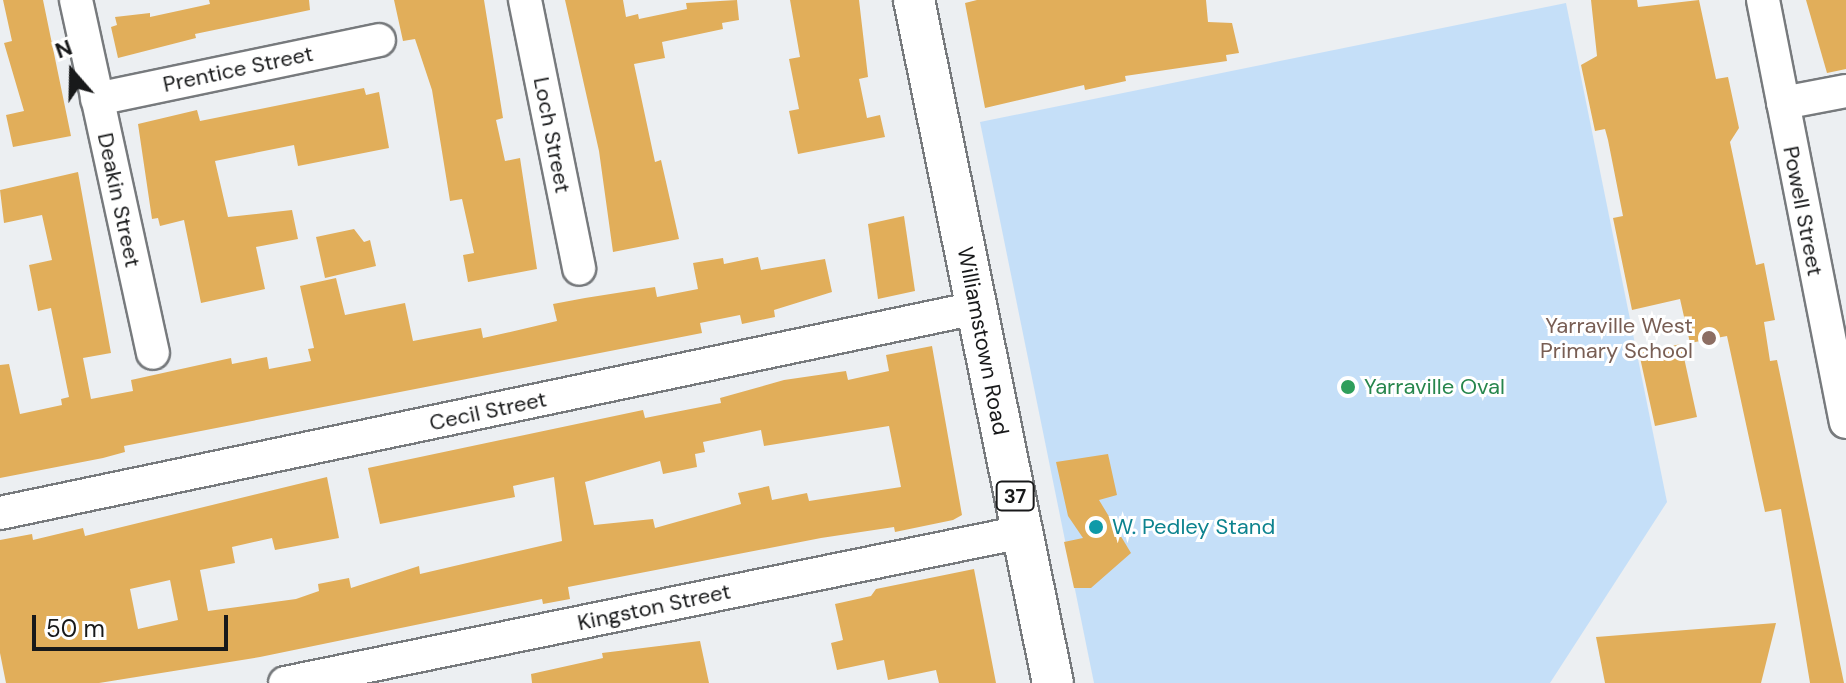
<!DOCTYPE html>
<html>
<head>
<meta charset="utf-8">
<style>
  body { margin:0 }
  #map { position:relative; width:1846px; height:683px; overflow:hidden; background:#eceff2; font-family:"DM Sans",sans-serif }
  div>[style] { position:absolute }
  .green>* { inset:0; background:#c5dff8 }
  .building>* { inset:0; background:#e1ae5a }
  .roads { filter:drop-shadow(2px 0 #777a7d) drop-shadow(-2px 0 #777a7d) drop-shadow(0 2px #777a7d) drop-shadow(0 -2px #777a7d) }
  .minor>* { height:32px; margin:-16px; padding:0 16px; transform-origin:16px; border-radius:16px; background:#fff }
  .major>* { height:40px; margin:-20px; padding:0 20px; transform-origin:20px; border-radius:20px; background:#fff }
  .dots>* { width:22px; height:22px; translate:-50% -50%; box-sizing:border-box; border:4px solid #fff; border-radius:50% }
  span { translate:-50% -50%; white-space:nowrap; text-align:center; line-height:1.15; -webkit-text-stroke:6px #fff; paint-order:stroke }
  .shield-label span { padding:2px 6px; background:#fff; border:2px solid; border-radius:6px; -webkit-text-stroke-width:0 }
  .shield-label { font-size:20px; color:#18191a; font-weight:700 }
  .street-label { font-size:22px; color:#18191a }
  .education-label { font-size:22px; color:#785e54 }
  .right { translate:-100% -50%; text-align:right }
  .leisure-label { font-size:22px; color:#27864d }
  .left { translate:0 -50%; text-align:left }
  .culture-label { font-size:22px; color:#0d838f }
  .north { position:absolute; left:32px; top:32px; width:80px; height:80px; -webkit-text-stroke:6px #fff; paint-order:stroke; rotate:340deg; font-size:22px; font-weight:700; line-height:32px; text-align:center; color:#18191a }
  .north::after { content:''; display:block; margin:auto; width:28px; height:36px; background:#18191a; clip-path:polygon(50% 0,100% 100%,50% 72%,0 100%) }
  .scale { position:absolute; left:32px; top:615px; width:196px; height:36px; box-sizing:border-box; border:4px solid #18191a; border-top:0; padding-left:10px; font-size:24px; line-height:28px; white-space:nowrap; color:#18191a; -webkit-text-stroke:6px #fff; paint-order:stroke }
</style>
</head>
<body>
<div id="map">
  <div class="green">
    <i style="clip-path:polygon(1566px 3px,1667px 502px,1550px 683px,1094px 683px,980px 122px)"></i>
  </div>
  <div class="building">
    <i style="clip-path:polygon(3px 0,43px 0,71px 136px,13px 147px,6px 115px,24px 111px,4px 43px,12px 41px)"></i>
    <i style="clip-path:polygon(209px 0,309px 0,310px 10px,195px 34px,196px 38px,118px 58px,111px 27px,117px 25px,115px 17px,150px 13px,150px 17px,210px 4px)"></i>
    <i style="clip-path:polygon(394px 0,484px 0,503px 118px,496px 120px,505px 161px,520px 158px,537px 269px,468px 282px,463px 255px,474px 253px,462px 199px,450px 201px,432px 90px,415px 39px,403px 41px)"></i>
    <i style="clip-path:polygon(565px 0,623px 0,626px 17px,638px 14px,639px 19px,687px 9px,686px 3px,737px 0,739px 20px,722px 23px,723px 29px,662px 42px,665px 58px,634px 64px,655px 162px,661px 160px,679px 239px,613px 252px,599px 151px)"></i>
    <i style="clip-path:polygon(790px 0,859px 0,868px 77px,859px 79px,867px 118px,880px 115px,885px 137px,798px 154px,789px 111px,799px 109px,789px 59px,800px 57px)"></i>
    <i style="clip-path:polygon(977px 0,1206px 0,1208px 22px,1232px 23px,1239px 53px,1226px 55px,1227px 61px,1125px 76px,1126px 81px,1085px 90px,1084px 85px,985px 108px,965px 3px)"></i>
    <i style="clip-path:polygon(1591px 0,1637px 0,1638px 7px,1699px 0,1716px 79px,1728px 77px,1739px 128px,1730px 142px,1756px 265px,1764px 263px,1775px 320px,1764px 322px,1770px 361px,1777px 360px,1844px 683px,1810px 683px,1781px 509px,1765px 512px,1727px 336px,1690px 343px,1680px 299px,1632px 310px,1613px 218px,1623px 216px,1608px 140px,1605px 129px,1595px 131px,1581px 65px,1597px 56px)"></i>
    <i style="clip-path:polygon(1806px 0,1846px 0,1846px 69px,1827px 73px)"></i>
    <i style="clip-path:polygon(364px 88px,366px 95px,379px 92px,389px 148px,298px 166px,294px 145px,215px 161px,228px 217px,292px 210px,298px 239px,256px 247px,265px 289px,201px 303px,184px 220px,160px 226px,158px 218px,152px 219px,138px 124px,197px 110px,200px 121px)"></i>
    <i style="clip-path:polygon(78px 172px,111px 353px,83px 358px,91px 399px,133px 391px,131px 380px,231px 358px,232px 364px,267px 357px,269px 369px,311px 361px,308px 349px,314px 348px,300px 286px,336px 278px,345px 315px,405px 303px,413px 341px,481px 328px,483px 338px,523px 329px,557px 321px,553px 304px,585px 298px,655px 287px,657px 297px,698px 289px,693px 263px,723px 258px,724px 264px,758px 257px,761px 270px,825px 259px,832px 292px,774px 310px,775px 317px,742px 324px,740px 315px,700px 323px,702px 333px,124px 446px,125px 452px,103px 458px,0 478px,0 365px,9px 364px,20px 414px,62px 405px,61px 399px,69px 397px,51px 308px,38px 311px,29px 265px,52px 260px,42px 215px,4px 223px,0 190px)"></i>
    <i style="clip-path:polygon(904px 216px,915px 291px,878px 299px,868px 224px)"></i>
    <i style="clip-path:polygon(354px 229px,364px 242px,370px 240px,376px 266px,325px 278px,316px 237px)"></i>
    <i style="clip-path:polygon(1681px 344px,1697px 417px,1655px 426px,1639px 353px)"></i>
    <i style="clip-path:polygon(evenodd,932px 346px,962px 515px,953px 520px,895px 532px,894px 527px,821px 538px,568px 587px,570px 599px,543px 604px,542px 599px,260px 657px,99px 683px,6px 683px,0 653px,0 540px,32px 534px,33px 540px,83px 528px,85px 536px,327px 477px,339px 538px,275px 550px,272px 538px,232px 547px,235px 563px,200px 570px,208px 611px,296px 599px,319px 591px,318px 584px,349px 578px,351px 588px,419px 566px,420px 574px,562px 541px,554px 477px,513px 486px,515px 497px,380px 524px,368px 468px,643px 410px,645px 418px,721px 403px,720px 398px,784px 380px,846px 371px,848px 380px,889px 371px,886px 355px,932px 346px,889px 426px,901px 487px,809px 501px,807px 493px,772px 500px,769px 486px,738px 493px,741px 504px,655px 528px,653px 519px,594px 525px,585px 482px,660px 461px,663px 474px,697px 467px,695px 454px,705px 452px,703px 442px,761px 430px,764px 446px,889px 426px,932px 346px,170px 580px,178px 620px,138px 629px,130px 589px,170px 580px)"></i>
    <i style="clip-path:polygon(1108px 454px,1117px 495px,1099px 500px,1131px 553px,1091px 588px,1074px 588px,1064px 542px,1083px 538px,1068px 516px,1056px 462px)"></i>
    <i style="clip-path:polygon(974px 569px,996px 683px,939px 683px,936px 670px,888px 680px,884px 660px,837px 670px,831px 643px,843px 640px,835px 604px,871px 596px,876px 589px)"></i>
    <i style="clip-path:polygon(1776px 623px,1761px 683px,1605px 683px,1596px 637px)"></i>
    <i style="clip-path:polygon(700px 641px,709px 683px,532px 683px,531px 674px,603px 658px,602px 653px)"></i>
  </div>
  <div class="roads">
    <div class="minor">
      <i style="left:76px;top:0;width:361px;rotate:77.7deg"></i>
      <i style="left:525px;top:0;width:274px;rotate:78.6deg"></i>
      <i style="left:1763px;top:0;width:430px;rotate:78.9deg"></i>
      <i style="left:97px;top:99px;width:288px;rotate:-11.8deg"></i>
      <i style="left:1783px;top:103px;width:64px;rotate:-10.8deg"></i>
      <i style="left:0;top:513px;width:997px;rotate:-11.86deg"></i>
      <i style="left:285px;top:683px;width:752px;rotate:-11.58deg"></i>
    </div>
    <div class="major">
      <i style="left:914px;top:0;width:697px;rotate:78.5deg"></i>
    </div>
  </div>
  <div class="dots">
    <i style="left:1709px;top:338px;background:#8d6e63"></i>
    <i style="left:1348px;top:387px;background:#2e9e5b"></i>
    <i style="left:1096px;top:527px;background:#0f9aa8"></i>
  </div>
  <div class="shield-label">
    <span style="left:1015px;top:496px">37</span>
  </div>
  <div class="street-label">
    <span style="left:238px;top:69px;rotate:-12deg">Prentice Street</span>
    <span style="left:552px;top:135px;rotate:79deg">Loch Street</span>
    <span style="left:119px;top:200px;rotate:78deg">Deakin Street</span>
    <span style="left:1803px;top:211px;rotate:79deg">Powell Street</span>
    <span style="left:983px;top:341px;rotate:79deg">Williamstown Road</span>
    <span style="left:488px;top:411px;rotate:-12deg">Cecil Street</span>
    <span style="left:654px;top:607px;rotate:-12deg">Kingston Street</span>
  </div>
  <div class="education-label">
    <span class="right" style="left:1693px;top:338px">Yarraville West<br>Primary School</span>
  </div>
  <div class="leisure-label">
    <span class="left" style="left:1364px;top:387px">Yarraville Oval</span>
  </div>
  <div class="culture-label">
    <span class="left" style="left:1112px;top:527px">W. Pedley Stand</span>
  </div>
  <div class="north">N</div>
  <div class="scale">50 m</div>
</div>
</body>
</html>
